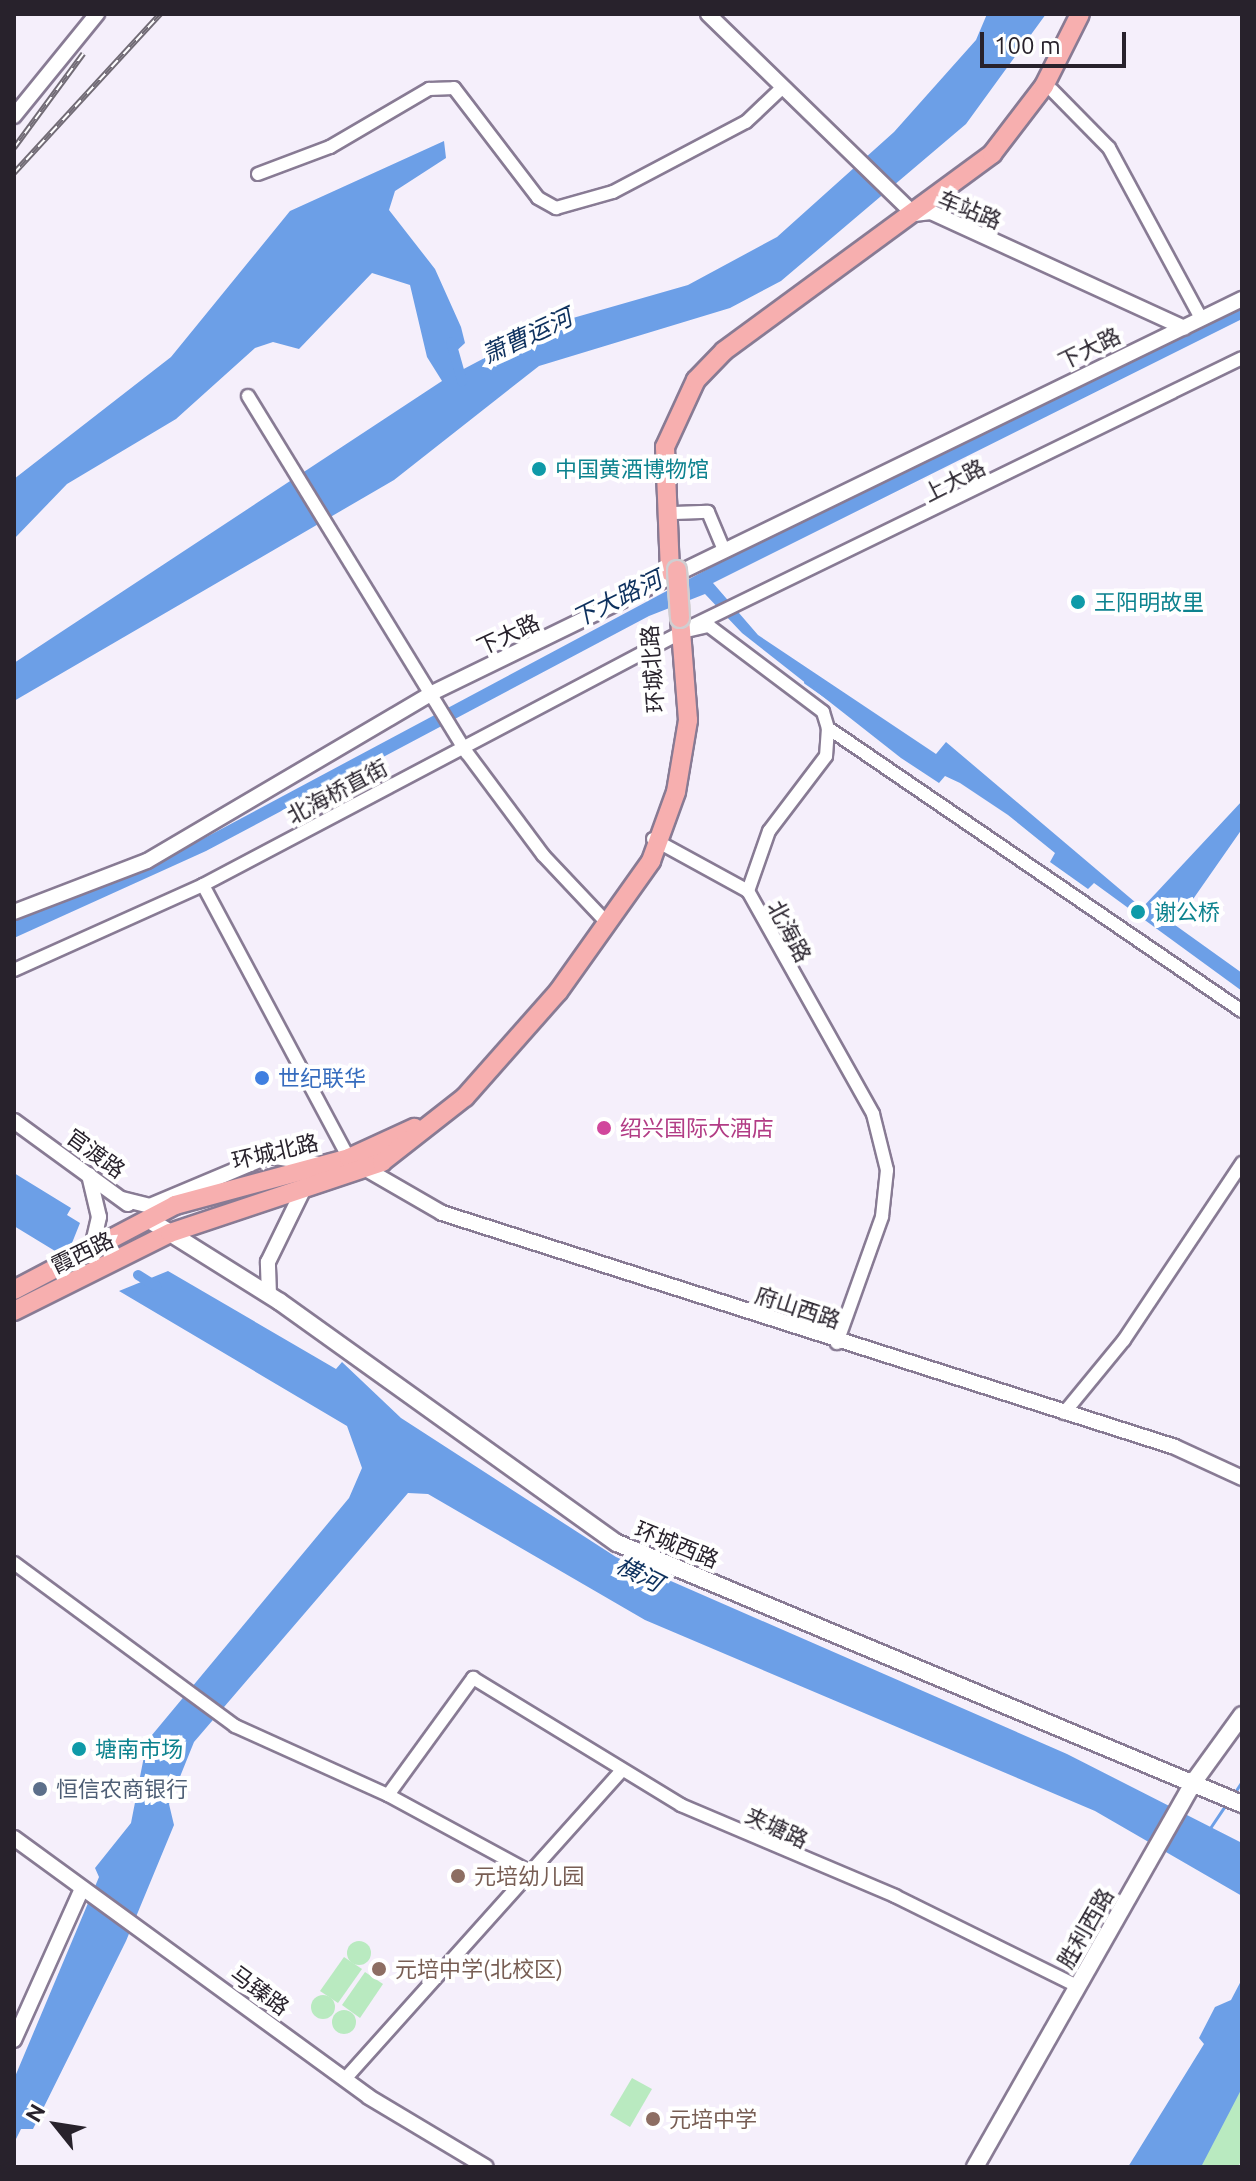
<!DOCTYPE html>
<html>
<head>
<meta charset="utf-8">
<style>
  body { margin:0 }
  #map { position:relative; width:1256px; height:2181px; overflow:hidden; background:#f5effb; font-family:Ubuntu,"Noto Sans SC",sans-serif }
  div>[style] { position:absolute }
  .green>* { inset:0; background:#b9eac0 }
  .round { border-radius:50% }
  .water>* { inset:0; background:#6c9fe7 }
  .stream>* { height:3px; margin:-1.5px; padding:0 1.5px; transform-origin:1.5px; border-radius:1.5px; background:#6c9fe7 }
  .canal>* { height:10px; margin:-5px; padding:0 5px; transform-origin:5px; border-radius:5px; background:#6c9fe7 }
  .roads { filter:drop-shadow(2px 0 #887b94) drop-shadow(-2px 0 #887b94) drop-shadow(0 2px #887b94) drop-shadow(0 -2px #887b94) }
  .minor>* { height:12px; margin:-6px; padding:0 6px; transform-origin:6px; border-radius:6px; background:#fff }
  .tertiary>* { height:14px; margin:-7px; padding:0 7px; transform-origin:7px; border-radius:7px; background:#fff }
  .secondary>* { height:16px; margin:-8px; padding:0 8px; transform-origin:8px; border-radius:8px; background:#fff }
  .primary>* { height:18px; margin:-9px; padding:0 9px; transform-origin:9px; border-radius:9px; background:#f7afaf }
  .rail>* { height:6px; margin-top:-3px; transform-origin:0; background:repeating-linear-gradient(90deg,#fff 0 9px,#716b75 0 18px); box-sizing:border-box; border-block:2px solid #716b75 }
  .bridges { filter:drop-shadow(2px 0 #d0ced1) drop-shadow(-2px 0 #d0ced1) drop-shadow(0 2px #d0ced1) drop-shadow(0 -2px #d0ced1) }
  .primary-bridge>* { height:18px; margin:-9px; padding:0 9px; transform-origin:9px; border-radius:9px; background:#f7afaf }
  .dots>* { width:22px; height:22px; translate:-50% -50%; box-sizing:border-box; border:4px solid #fff; border-radius:50% }
  span { translate:-50% -50%; white-space:nowrap; text-align:center; line-height:1.15; -webkit-text-stroke:8px #fff; paint-order:stroke }
  .street-label { font-size:22px; color:#28222c }
  .culture-label { font-size:22px; color:#0d838f }
  .left { translate:0 -50%; text-align:left }
  .shop-label { font-size:22px; color:#366cbe }
  .hotel-label { font-size:22px; color:#b23c85 }
  .service-label { font-size:22px; color:#4e5e75 }
  .education-label { font-size:22px; color:#785e54 }
  .water-label { font-size:24px; color:#0e315e; font-style:italic }
  .frame { position:absolute; inset:0; border:16px solid #28222c; pointer-events:none }
  .north { position:absolute; left:16px; top:2085px; width:80px; height:80px; -webkit-text-stroke:6px #fff; paint-order:stroke; rotate:300deg; font-size:22px; font-weight:700; line-height:32px; text-align:center; color:#28222c }
  .north::after { content:''; display:block; margin:auto; width:28px; height:36px; background:#28222c; clip-path:polygon(50% 0,100% 100%,50% 72%,0 100%) }
  .scale { position:absolute; left:980px; top:32px; width:146px; height:36px; box-sizing:border-box; border:4px solid #28222c; border-top:0; padding-left:10px; font-size:24px; line-height:28px; white-space:nowrap; color:#28222c; -webkit-text-stroke:6px #fff; paint-order:stroke }
</style>
</head>
<body>
<div id="map">
  <div class="green">
    <i class="round" style="left:347px;top:1941px;width:24px;height:24px"></i>
    <i style="clip-path:polygon(344px 1957px,362px 1969px,338px 2003px,320px 1991px)"></i>
    <i style="clip-path:polygon(365px 1972px,383px 1984px,360px 2018px,342px 2005px)"></i>
    <i class="round" style="left:311px;top:1995px;width:24px;height:24px"></i>
    <i class="round" style="left:332px;top:2010px;width:24px;height:24px"></i>
    <i style="clip-path:polygon(632px 2078px,652px 2089px,630px 2127px,610px 2115px)"></i>
    <i style="clip-path:polygon(1242px 2087px,1242px 2159px,1238px 2167px,1199px 2167px)"></i>
  </div>
  <div class="water">
    <i style="clip-path:polygon(987px 14px,1046px 14px,966px 124px,781px 281px,730px 308px,539px 366px,394px 480px,14px 701px,14px 663px,442px 381px,427px 357px,410px 285px,372px 273px,299px 349px,273px 342px,255px 348px,176px 419px,67px 484px,14px 539px,14px 479px,171px 357px,290px 211px,444px 141px,446px 158px,395px 191px,389px 210px,435px 269px,461px 327px,465px 343px,452px 355px,458px 372px,545px 326px,688px 285px,777px 237px,894px 132px,976px 40px)"></i>
    <i style="clip-path:polygon(1242px 307px,1242px 319px,713px 583px,758px 635px,936px 754px,946px 742px,1142px 908px,1242px 801px,1242px 829px,1175px 925px,1242px 973px,1242px 991px,1094px 883px,1088px 889px,1050px 862px,1055px 853px,1008px 815px,960px 783px,945px 776px,939px 783px,901px 758px,742px 633px,705px 594px,649px 616px,206px 851px,14px 938px,14px 921px,180px 851px,764px 539px)"></i>
    <i style="clip-path:polygon(14px 1173px,71px 1208px,67px 1215px,80px 1223px,72px 1243px,55px 1251px,14px 1226px)"></i>
    <i style="clip-path:polygon(168px 1271px,336px 1369px,342px 1362px,401px 1418px,616px 1557px,1067px 1754px,1242px 1843px,1242px 1896px,1095px 1811px,645px 1620px,428px 1494px,408px 1493px,194px 1742px,169px 1804px,174px 1825px,126px 1941px,33px 2129px,21px 2129px,14px 2143px,14px 2079px,99px 1877px,95px 1868px,131px 1823px,147px 1741px,349px 1498px,362px 1468px,347px 1426px,119px 1291px)"></i>
    <i style="clip-path:polygon(1242px 1979px,1242px 2088px,1201px 2167px,1128px 2167px,1204px 2044px,1199px 2038px,1215px 2007px,1231px 2000px)"></i>
  </div>
  <div class="stream">
    <i style="left:805px;top:682px;width:28px;rotate:35deg"></i>
    <i style="left:1233px;top:1795px;width:17px;rotate:-57deg"></i>
    <i style="left:1210px;top:1828px;width:29px;rotate:-56deg"></i>
  </div>
  <div class="canal">
    <i style="left:451px;top:342px;width:41px;rotate:74.2deg"></i>
    <i style="left:138px;top:1275px;width:22px;rotate:32deg"></i>
  </div>
  <div class="roads">
    <div class="minor">
      <i style="left:1052px;top:90px;width:81px;rotate:45.5deg"></i>
      <i style="left:1109px;top:148px;width:193px;rotate:61.6deg"></i>
      <i style="left:258px;top:174px;width:77px;rotate:-20.6deg"></i>
      <i style="left:330px;top:147px;width:115px;rotate:-30.4deg"></i>
      <i style="left:429px;top:89px;width:25px;rotate:-2deg"></i>
      <i style="left:454px;top:88px;width:138px;rotate:52.6deg"></i>
      <i style="left:538px;top:198px;width:21px;rotate:29deg"></i>
      <i style="left:556px;top:208px;width:59px;rotate:-15.7deg"></i>
      <i style="left:613px;top:192px;width:150px;rotate:-27.8deg"></i>
      <i style="left:746px;top:122px;width:51px;rotate:-43.4deg"></i>
      <i style="left:248px;top:396px;width:419px;rotate:58.5deg"></i>
      <i style="left:467px;top:753px;width:127px;rotate:53.3deg"></i>
      <i style="left:543px;top:855px;width:93px;rotate:46.7deg"></i>
      <i style="left:674px;top:513px;width:34px;rotate:-2deg"></i>
      <i style="left:708px;top:512px;width:41px;rotate:67.2deg"></i>
      <i style="left:688px;top:628px;width:616px;rotate:-25.98deg"></i>
      <i style="left:828px;top:728px;width:501px;rotate:34.36deg"></i>
      <i style="left:653px;top:839px;width:108px;rotate:28.7deg"></i>
      <i style="left:203px;top:885px;width:310px;rotate:61.9deg"></i>
      <i style="left:14px;top:970px;width:207px;rotate:-24.2deg"></i>
      <i style="left:203px;top:885px;width:542px;rotate:-27.84deg"></i>
      <i style="left:682px;top:632px;width:28px;rotate:-13deg"></i>
      <i style="left:709px;top:626px;width:143px;rotate:37deg"></i>
      <i style="left:823px;top:712px;width:17px;rotate:73deg"></i>
      <i style="left:828px;top:728px;width:28px;rotate:94deg"></i>
      <i style="left:826px;top:756px;width:94px;rotate:127.2deg"></i>
      <i style="left:769px;top:831px;width:64px;rotate:109.3deg"></i>
      <i style="left:748px;top:891px;width:256px;rotate:60.7deg"></i>
      <i style="left:873px;top:1114px;width:58px;rotate:76deg"></i>
      <i style="left:887px;top:1170px;width:47px;rotate:96.1deg"></i>
      <i style="left:882px;top:1217px;width:134px;rotate:109.7deg"></i>
      <i style="left:1064px;top:1413px;width:94px;rotate:-50.6deg"></i>
      <i style="left:1124px;top:1340px;width:213px;rotate:-56.3deg"></i>
      <i style="left:14px;top:1563px;width:275px;rotate:36.4deg"></i>
      <i style="left:235px;top:1726px;width:168px;rotate:24.3deg"></i>
      <i style="left:388px;top:1795px;width:162px;rotate:28.5deg"></i>
      <i style="left:388px;top:1795px;width:145px;rotate:-54deg"></i>
      <i style="left:473px;top:1678px;width:244px;rotate:31.4deg"></i>
      <i style="left:681px;top:1805px;width:233px;rotate:23deg"></i>
      <i style="left:895px;top:1896px;width:203px;rotate:26.3deg"></i>
      <i style="left:345px;top:2079px;width:414px;rotate:-48.1deg"></i>
    </div>
    <div class="tertiary">
      <i style="left:708px;top:14px;width:287px;rotate:44.2deg"></i>
      <i style="left:914px;top:214px;width:17px;rotate:-7deg"></i>
      <i style="left:931px;top:212px;width:278px;rotate:24.6deg"></i>
      <i style="left:14px;top:116px;width:132px;rotate:-50.9deg"></i>
      <i style="left:14px;top:912px;width:142px;rotate:-21deg"></i>
      <i style="left:147px;top:861px;width:331px;rotate:-30.5deg"></i>
      <i style="left:432px;top:693px;width:901px;rotate:-25.94deg"></i>
      <i style="left:14px;top:1121px;width:141px;rotate:36.1deg"></i>
      <i style="left:359px;top:1165px;width:96px;rotate:30deg"></i>
      <i style="left:442px;top:1213px;width:769px;rotate:17.7deg"></i>
      <i style="left:1175px;top:1447px;width:74px;rotate:24.8deg"></i>
      <i style="left:89px;top:1175px;width:43px;rotate:76.6deg"></i>
      <i style="left:99px;top:1217px;width:36px;rotate:103deg"></i>
      <i style="left:122px;top:1199px;width:29px;rotate:14deg"></i>
      <i style="left:150px;top:1206px;width:129px;rotate:-22.8deg"></i>
      <i style="left:269px;top:1156px;width:58px;rotate:9deg"></i>
      <i style="left:269px;top:1295px;width:33px;rotate:-92deg"></i>
      <i style="left:268px;top:1262px;width:85px;rotate:-64deg"></i>
      <i style="left:14px;top:1838px;width:439px;rotate:36.1deg"></i>
      <i style="left:369px;top:2097px;width:136px;rotate:30.9deg"></i>
      <i style="left:14px;top:2040px;width:166px;rotate:-65.8deg"></i>
    </div>
    <div class="secondary">
      <i style="left:151px;top:1221px;width:152px;rotate:32.1deg"></i>
      <i style="left:280px;top:1302px;width:414px;rotate:35.6deg"></i>
      <i style="left:617px;top:1543px;width:677px;rotate:22.67deg"></i>
      <i style="left:975px;top:2167px;width:445px;rotate:-60.4deg"></i>
      <i style="left:1195px;top:1780px;width:80px;rotate:-54.1deg"></i>
    </div>
    <div class="primary">
      <i style="left:670px;top:572px;width:125px;rotate:-92.3deg"></i>
      <i style="left:665px;top:447px;width:74px;rotate:-65.2deg"></i>
      <i style="left:696px;top:380px;width:40px;rotate:-46deg"></i>
      <i style="left:724px;top:351px;width:333px;rotate:-36.3deg"></i>
      <i style="left:992px;top:154px;width:86px;rotate:-52.6deg"></i>
      <i style="left:1044px;top:86px;width:80px;rotate:-63.4deg"></i>
      <i style="left:14px;top:1290px;width:182px;rotate:-27.8deg"></i>
      <i style="left:175px;top:1205px;width:180px;rotate:-15.1deg"></i>
      <i style="left:349px;top:1158px;width:72px;rotate:-24.8deg"></i>
      <i style="left:14px;top:1311px;width:174px;rotate:-26.6deg"></i>
      <i style="left:170px;top:1233px;width:224px;rotate:-18.5deg"></i>
      <i style="left:382px;top:1162px;width:105px;rotate:-38.1deg"></i>
      <i style="left:465px;top:1097px;width:140px;rotate:-48.5deg"></i>
      <i style="left:558px;top:992px;width:161px;rotate:-54.6deg"></i>
      <i style="left:651px;top:861px;width:73px;rotate:-70.1deg"></i>
      <i style="left:676px;top:792px;width:73px;rotate:-80.5deg"></i>
      <i style="left:688px;top:720px;width:102px;rotate:-94.5deg"></i>
    </div>
  </div>
  <div class="rail">
    <i style="left:14px;top:148px;width:117px;rotate:-53.7deg"></i>
    <i style="left:14px;top:173px;width:216px;rotate:-47.4deg"></i>
  </div>
  <div class="bridges">
    <div class="primary-bridge">
      <i style="left:677px;top:570px;width:48px;rotate:86.4deg"></i>
    </div>
  </div>
  <div class="dots">
    <i style="left:539px;top:469px;background:#0f9aa8"></i>
    <i style="left:1078px;top:602px;background:#0f9aa8"></i>
    <i style="left:1138px;top:912px;background:#0f9aa8"></i>
    <i style="left:262px;top:1078px;background:#3f7fe0"></i>
    <i style="left:604px;top:1128px;background:#d1479c"></i>
    <i style="left:79px;top:1749px;background:#0f9aa8"></i>
    <i style="left:40px;top:1789px;background:#5c6f8a"></i>
    <i style="left:458px;top:1876px;background:#8d6e63"></i>
    <i style="left:379px;top:1969px;background:#8d6e63"></i>
    <i style="left:653px;top:2119px;background:#8d6e63"></i>
  </div>
  <div class="street-label">
    <span style="left:970px;top:209px;rotate:22deg">车站路</span>
    <span style="left:1089px;top:348px;rotate:-26deg">下大路</span>
    <span style="left:954px;top:480px;rotate:-27deg">上大路</span>
    <span style="left:508px;top:634px;rotate:-25deg">下大路</span>
    <span style="left:652px;top:669px;rotate:-94deg">环城北路</span>
    <span style="left:337px;top:791px;rotate:-28deg">北海桥直街</span>
    <span style="left:790px;top:931px;rotate:62deg">北海路</span>
    <span style="left:275px;top:1151px;rotate:-13deg">环城北路</span>
    <span style="left:96px;top:1153px;rotate:36deg">官渡路</span>
    <span style="left:82px;top:1252px;rotate:-26deg">霞西路</span>
    <span style="left:798px;top:1307px;rotate:18deg">府山西路</span>
    <span style="left:677px;top:1544px;rotate:22deg">环城西路</span>
    <span style="left:777px;top:1827px;rotate:25deg">夹塘路</span>
    <span style="left:1085px;top:1928px;rotate:-60deg">胜利西路</span>
    <span style="left:260px;top:1990px;rotate:36deg">马臻路</span>
  </div>
  <div class="culture-label">
    <span class="left" style="left:555px;top:469px">中国黄酒博物馆</span>
    <span class="left" style="left:1094px;top:602px">王阳明故里</span>
    <span class="left" style="left:1154px;top:912px">谢公桥</span>
    <span class="left" style="left:95px;top:1749px">塘南市场</span>
  </div>
  <div class="shop-label">
    <span class="left" style="left:278px;top:1078px">世纪联华</span>
  </div>
  <div class="hotel-label">
    <span class="left" style="left:620px;top:1128px">绍兴国际大酒店</span>
  </div>
  <div class="service-label">
    <span class="left" style="left:56px;top:1789px">恒信农商银行</span>
  </div>
  <div class="education-label">
    <span class="left" style="left:474px;top:1876px">元培幼儿园</span>
    <span class="left" style="left:395px;top:1969px">元培中学(北校区)</span>
    <span class="left" style="left:669px;top:2119px">元培中学</span>
  </div>
  <div class="water-label">
    <span style="left:527px;top:336px;rotate:-25deg">萧曹运河</span>
    <span style="left:617px;top:599px;rotate:-26deg">下大路河</span>
    <span style="left:639px;top:1574px;rotate:27deg">横河</span>
  </div>
  <div class="frame"></div>
  <div class="north">N</div>
  <div class="scale">100 m</div>
</div>
</body>
</html>
